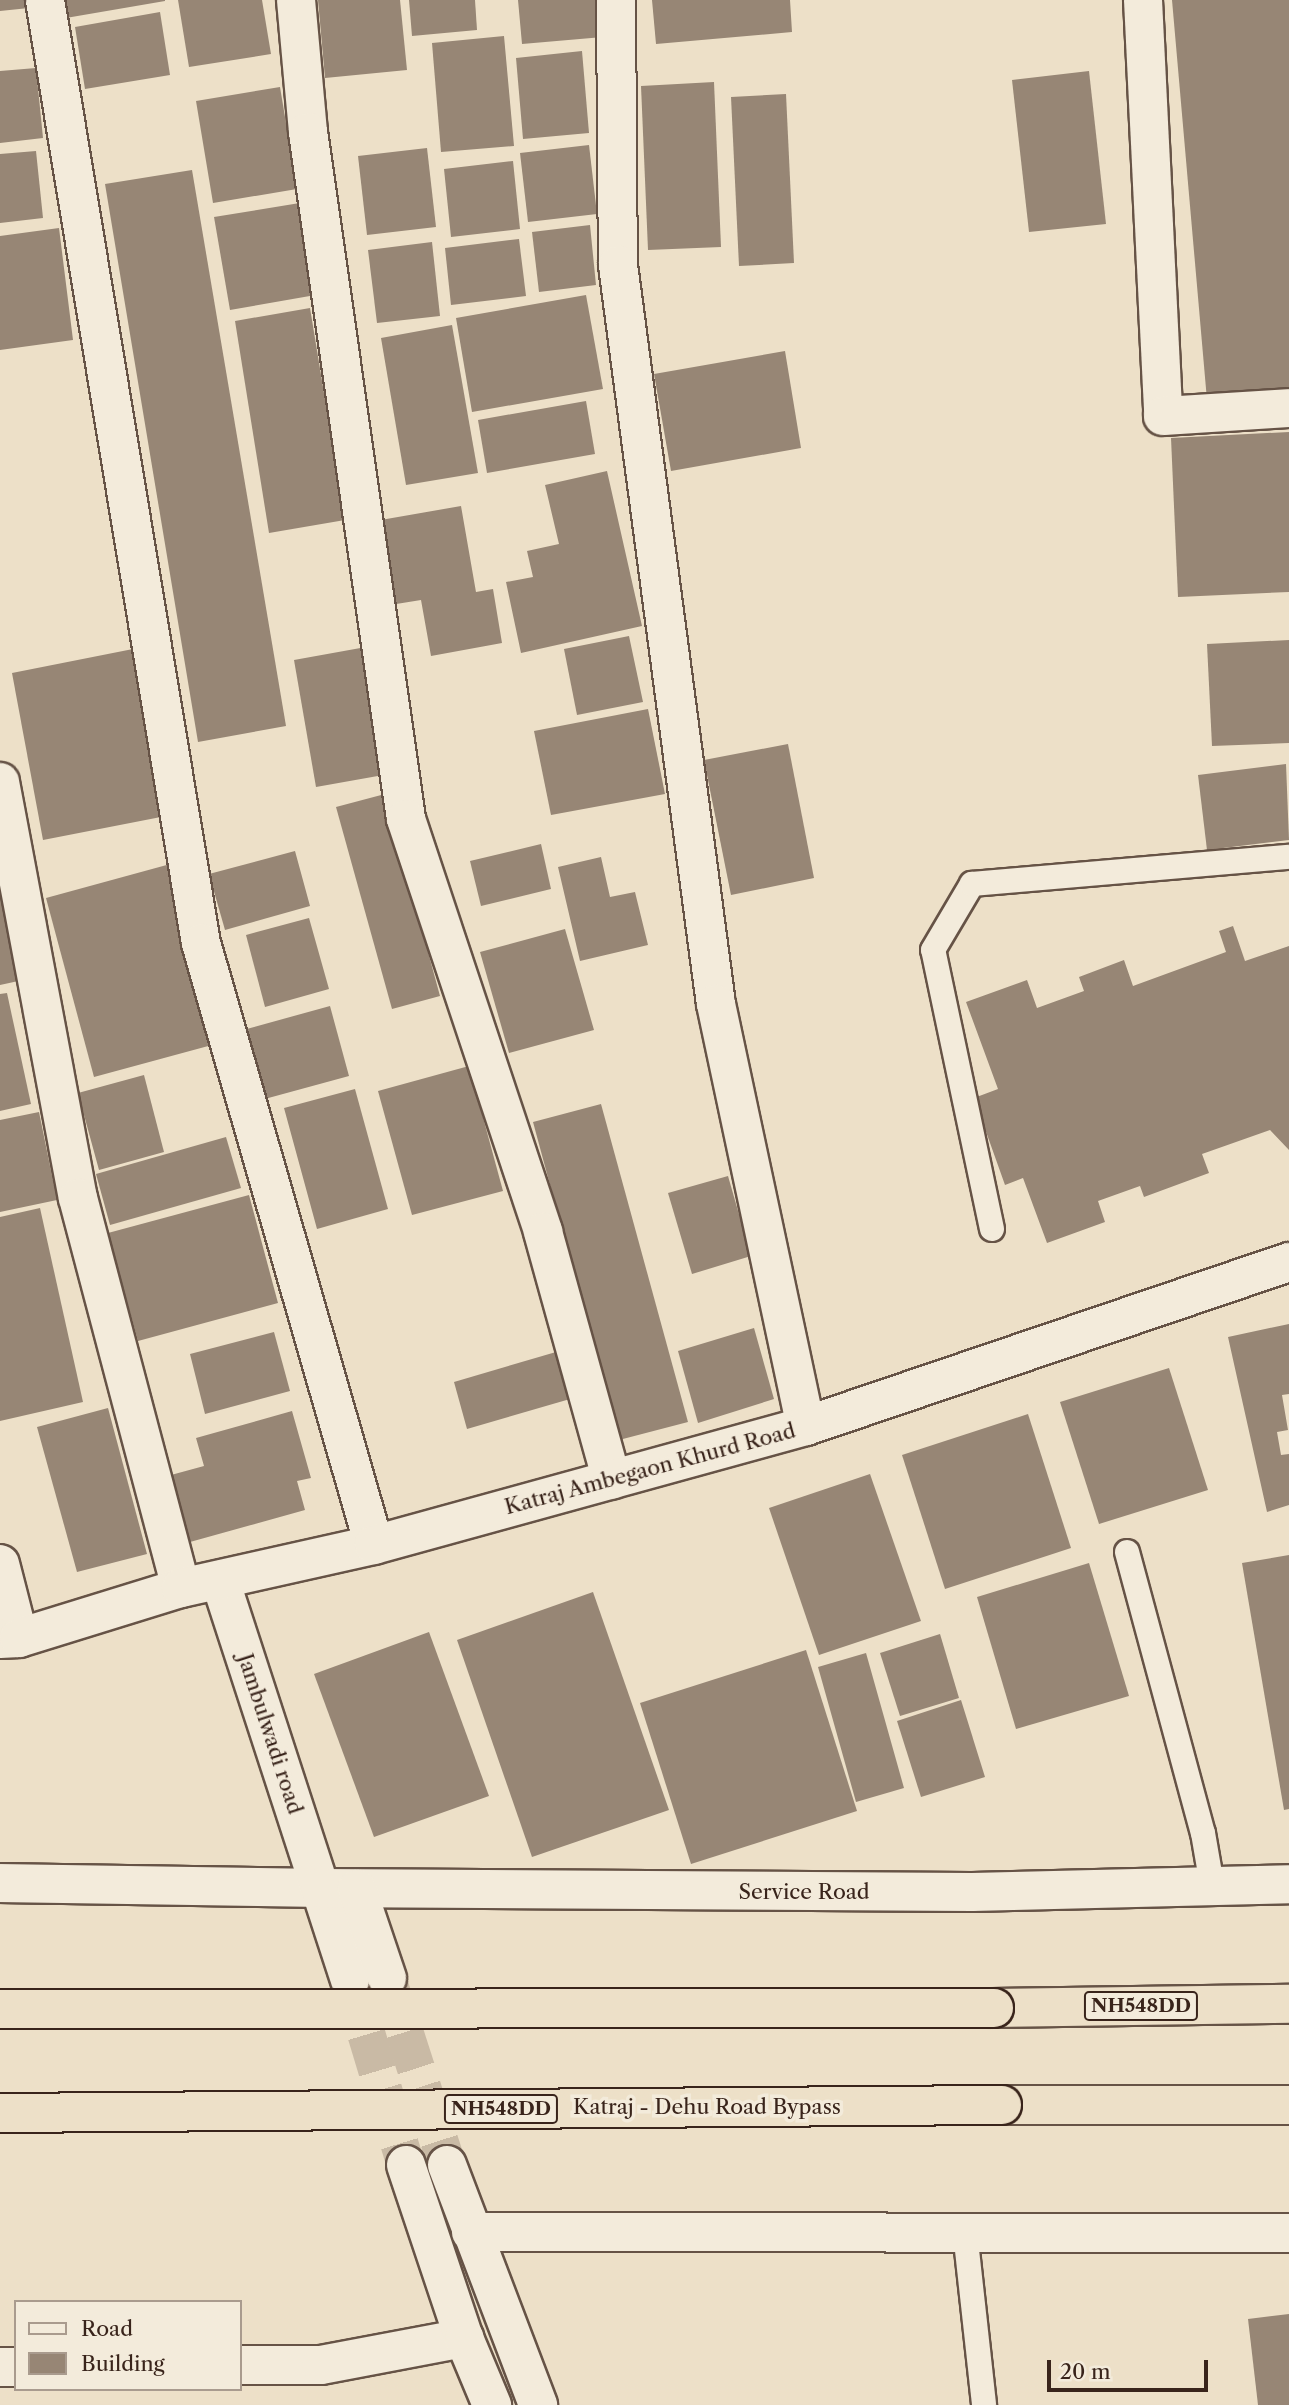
<!DOCTYPE html>
<html>
<head>
<meta charset="utf-8">
<style>
  body { margin:0 }
  #map { position:relative; width:1289px; height:2405px; overflow:hidden; background:#ede0c8; font-family:"Libre Caslon Text",serif }
  div>[style] { position:absolute }
  .building>* { inset:0; background:#978675 }
  .tertiary-tunnel>* { height:38px; margin-top:-19px; transform-origin:0; background:repeating-linear-gradient(90deg,#c9baa5 0 38px,transparent 0 57px) }
  .roads { filter:drop-shadow(2px 0 #665346) drop-shadow(-2px 0 #665346) drop-shadow(0 2px #665346) drop-shadow(0 -2px #665346) }
  .service>* { height:24px; margin:-12px; padding:0 12px; transform-origin:12px; border-radius:12px; background:#f3ebdb }
  .minor>* { height:38px; margin:-19px; padding:0 19px; transform-origin:19px; border-radius:19px; background:#f3ebdb }
  .tertiary>* { height:38px; margin:-19px; padding:0 19px; transform-origin:19px; border-radius:19px; background:#f3ebdb }
  .trunk>* { height:38px; margin:-19px; padding:0 19px; transform-origin:19px; border-radius:19px; background:#ede0c8 }
  .bridges { filter:drop-shadow(2px 0 #39241b) drop-shadow(-2px 0 #39241b) drop-shadow(0 2px #39241b) drop-shadow(0 -2px #39241b) }
  .trunk-bridge>* { height:38px; margin:-19px; padding:0 19px; transform-origin:19px; border-radius:19px; background:#ede0c8 }
  span { translate:-50% -50%; white-space:nowrap; text-align:center; line-height:1.15; -webkit-text-stroke:7px #f3ebdb; paint-order:stroke }
  .shield-label span { padding:2px 5px; background:#f3ebdb; border:2px solid; border-radius:5px; -webkit-text-stroke-width:0 }
  .shield-label { font-size:19px; color:#39241b; font-weight:700 }
  .street-label { font-size:21px; color:#39241b }
  .legend { position:absolute; left:14px; top:2300px; width:228px; height:91px; box-sizing:border-box; background:#f3ebdb; border:2px solid #a99b8e; margin:0; padding:9px 12px; list-style:none; font-size:21px; color:#39241b }
  .legend li { display:flex; align-items:center; gap:14px; height:35px }
  .legend b { width:35px; border:2px solid #a99b8e }
  .scale { position:absolute; left:1047px; top:2360px; width:161px; height:32px; box-sizing:border-box; border:4px solid #39241b; border-top:0; padding-left:9px; font-size:21px; line-height:24px; white-space:nowrap; color:#39241b; -webkit-text-stroke:5px #f3ebdb; paint-order:stroke }
</style>
</head>
<body>
<div id="map">
  <div class="building">
    <i style="clip-path:polygon(0 0,28px 0,29px 8px,0 11px)"></i>
    <i style="clip-path:polygon(57px 0,165px 0,165px 1px,60px 19px)"></i>
    <i style="clip-path:polygon(178px 0,262px 0,271px 54px,189px 67px)"></i>
    <i style="clip-path:polygon(318px 0,400px 0,407px 70px,325px 78px)"></i>
    <i style="clip-path:polygon(409px 0,475px 0,477px 30px,412px 36px)"></i>
    <i style="clip-path:polygon(518px 0,599px 0,603px 37px,522px 44px)"></i>
    <i style="clip-path:polygon(652px 0,790px 0,792px 32px,656px 44px)"></i>
    <i style="clip-path:polygon(1172px 0,1289px 0,1289px 392px,1207px 400px)"></i>
    <i style="clip-path:polygon(160px 12px,170px 75px,85px 89px,75px 27px)"></i>
    <i style="clip-path:polygon(504px 36px,514px 146px,441px 152px,432px 43px)"></i>
    <i style="clip-path:polygon(582px 51px,589px 133px,523px 139px,516px 58px)"></i>
    <i style="clip-path:polygon(36px 68px,43px 138px,0 143px,0 71px)"></i>
    <i style="clip-path:polygon(1089px 71px,1106px 224px,1029px 232px,1012px 80px)"></i>
    <i style="clip-path:polygon(714px 82px,721px 247px,648px 250px,641px 86px)"></i>
    <i style="clip-path:polygon(280px 87px,297px 189px,213px 203px,196px 101px)"></i>
    <i style="clip-path:polygon(786px 94px,794px 263px,739px 266px,731px 97px)"></i>
    <i style="clip-path:polygon(589px 145px,597px 214px,528px 222px,520px 153px)"></i>
    <i style="clip-path:polygon(427px 148px,436px 227px,367px 235px,358px 156px)"></i>
    <i style="clip-path:polygon(36px 151px,43px 218px,0 223px,0 154px)"></i>
    <i style="clip-path:polygon(513px 161px,520px 229px,451px 237px,444px 169px)"></i>
    <i style="clip-path:polygon(192px 170px,286px 726px,198px 742px,105px 184px)"></i>
    <i style="clip-path:polygon(312px 201px,327px 293px,230px 310px,214px 217px)"></i>
    <i style="clip-path:polygon(590px 225px,596px 285px,539px 292px,532px 232px)"></i>
    <i style="clip-path:polygon(59px 228px,73px 340px,0 350px,0 236px)"></i>
    <i style="clip-path:polygon(519px 239px,526px 296px,451px 305px,445px 248px)"></i>
    <i style="clip-path:polygon(432px 242px,440px 316px,377px 323px,368px 250px)"></i>
    <i style="clip-path:polygon(586px 295px,603px 389px,472px 412px,456px 318px)"></i>
    <i style="clip-path:polygon(310px 308px,345px 520px,269px 533px,235px 321px)"></i>
    <i style="clip-path:polygon(452px 325px,478px 473px,406px 485px,381px 338px)"></i>
    <i style="clip-path:polygon(785px 351px,801px 448px,671px 471px,654px 374px)"></i>
    <i style="clip-path:polygon(586px 401px,595px 454px,487px 473px,478px 420px)"></i>
    <i style="clip-path:polygon(1289px 432px,1289px 592px,1178px 597px,1171px 438px)"></i>
    <i style="clip-path:polygon(607px 471px,642px 626px,521px 653px,506px 582px,533px 577px,527px 551px,559px 544px,545px 485px)"></i>
    <i style="clip-path:polygon(461px 506px,476px 592px,493px 589px,502px 643px,431px 656px,421px 600px,390px 605px,375px 521px)"></i>
    <i style="clip-path:polygon(629px 636px,643px 702px,577px 715px,564px 649px)"></i>
    <i style="clip-path:polygon(1289px 640px,1289px 743px,1212px 746px,1207px 644px)"></i>
    <i style="clip-path:polygon(366px 647px,389px 774px,316px 787px,294px 660px)"></i>
    <i style="clip-path:polygon(133px 649px,166px 816px,43px 840px,12px 673px)"></i>
    <i style="clip-path:polygon(648px 709px,665px 794px,551px 815px,534px 731px)"></i>
    <i style="clip-path:polygon(788px 744px,814px 878px,731px 895px,704px 760px)"></i>
    <i style="clip-path:polygon(1286px 764px,1289px 840px,1207px 850px,1198px 775px)"></i>
    <i style="clip-path:polygon(385px 794px,440px 996px,392px 1009px,336px 807px)"></i>
    <i style="clip-path:polygon(541px 844px,551px 889px,481px 906px,470px 861px)"></i>
    <i style="clip-path:polygon(295px 851px,310px 906px,225px 930px,209px 874px)"></i>
    <i style="clip-path:polygon(601px 857px,610px 897px,635px 892px,648px 945px,580px 961px,558px 867px)"></i>
    <i style="clip-path:polygon(174px 863px,223px 1042px,94px 1077px,46px 898px)"></i>
    <i style="clip-path:polygon(0 894px,23px 980px,0 985px)"></i>
    <i style="clip-path:polygon(309px 918px,329px 989px,265px 1007px,246px 935px)"></i>
    <i style="clip-path:polygon(1233px 926px,1245px 961px,1289px 946px,1289px 1150px,1270px 1130px,1202px 1154px,1209px 1173px,1144px 1197px,1140px 1186px,1098px 1201px,1105px 1222px,1047px 1243px,1023px 1178px,1005px 1185px,974px 1098px,998px 1089px,966px 1002px,1027px 980px,1037px 1008px,1084px 991px,1079px 977px,1124px 960px,1133px 986px,1226px 952px,1219px 931px)"></i>
    <i style="clip-path:polygon(565px 929px,594px 1030px,509px 1053px,480px 952px)"></i>
    <i style="clip-path:polygon(7px 993px,31px 1104px,0 1111px,0 994px)"></i>
    <i style="clip-path:polygon(330px 1006px,349px 1076px,261px 1100px,243px 1030px)"></i>
    <i style="clip-path:polygon(469px 1066px,503px 1191px,412px 1215px,378px 1091px)"></i>
    <i style="clip-path:polygon(144px 1075px,164px 1152px,99px 1170px,78px 1093px)"></i>
    <i style="clip-path:polygon(355px 1089px,388px 1209px,317px 1229px,284px 1108px)"></i>
    <i style="clip-path:polygon(601px 1104px,688px 1422px,619px 1440px,533px 1122px)"></i>
    <i style="clip-path:polygon(39px 1112px,57px 1200px,0 1212px,0 1120px)"></i>
    <i style="clip-path:polygon(226px 1137px,241px 1188px,110px 1225px,96px 1174px)"></i>
    <i style="clip-path:polygon(728px 1176px,751px 1256px,692px 1274px,668px 1193px)"></i>
    <i style="clip-path:polygon(249px 1195px,278px 1303px,138px 1341px,108px 1233px)"></i>
    <i style="clip-path:polygon(40px 1208px,83px 1402px,0 1421px,0 1217px)"></i>
    <i style="clip-path:polygon(1289px 1324px,1289px 1394px,1282px 1395px,1288px 1430px,1277px 1432px,1281px 1455px,1289px 1454px,1289px 1505px,1267px 1512px,1228px 1337px)"></i>
    <i style="clip-path:polygon(754px 1328px,774px 1399px,698px 1423px,678px 1351px)"></i>
    <i style="clip-path:polygon(274px 1332px,290px 1391px,205px 1414px,190px 1354px)"></i>
    <i style="clip-path:polygon(556px 1352px,570px 1399px,467px 1429px,454px 1382px)"></i>
    <i style="clip-path:polygon(1169px 1368px,1208px 1490px,1099px 1524px,1060px 1402px)"></i>
    <i style="clip-path:polygon(108px 1408px,147px 1554px,77px 1572px,37px 1427px)"></i>
    <i style="clip-path:polygon(292px 1411px,311px 1478px,297px 1481px,305px 1510px,190px 1542px,171px 1475px,204px 1466px,196px 1438px)"></i>
    <i style="clip-path:polygon(1028px 1414px,1071px 1548px,945px 1589px,902px 1455px)"></i>
    <i style="clip-path:polygon(870px 1474px,921px 1621px,819px 1655px,769px 1508px)"></i>
    <i style="clip-path:polygon(1289px 1555px,1289px 1809px,1284px 1810px,1242px 1563px)"></i>
    <i style="clip-path:polygon(1089px 1563px,1129px 1696px,1016px 1729px,977px 1597px)"></i>
    <i style="clip-path:polygon(593px 1592px,669px 1810px,532px 1857px,457px 1640px)"></i>
    <i style="clip-path:polygon(429px 1632px,489px 1796px,374px 1837px,314px 1674px)"></i>
    <i style="clip-path:polygon(940px 1634px,959px 1698px,900px 1716px,880px 1653px)"></i>
    <i style="clip-path:polygon(806px 1650px,857px 1811px,691px 1864px,640px 1703px)"></i>
    <i style="clip-path:polygon(866px 1653px,904px 1788px,856px 1802px,818px 1667px)"></i>
    <i style="clip-path:polygon(961px 1700px,985px 1777px,921px 1797px,897px 1721px)"></i>
    <i style="clip-path:polygon(1289px 2314px,1289px 2405px,1258px 2405px,1248px 2319px)"></i>
  </div>
  <div class="tertiary-tunnel">
    <i style="left:387px;top:1978px;width:196px;rotate:72.2deg"></i>
    <i style="left:350px;top:1980px;width:193px;rotate:73.2deg"></i>
  </div>
  <div class="roads">
    <div class="service">
      <i style="left:992px;top:1229px;width:285px;rotate:-101.9deg"></i>
      <i style="left:933px;top:950px;width:77px;rotate:-59.4deg"></i>
      <i style="left:972px;top:884px;width:318px;rotate:-4.9deg"></i>
      <i style="left:1127px;top:1552px;width:291px;rotate:74.9deg"></i>
      <i style="left:1203px;top:1833px;width:53px;rotate:80.2deg"></i>
      <i style="left:965px;top:2232px;width:174px;rotate:83.7deg"></i>
    </div>
    <div class="minor">
      <i style="left:45px;top:0;width:956px;rotate:80.61deg"></i>
      <i style="left:201px;top:943px;width:626px;rotate:73.97deg"></i>
      <i style="left:296px;top:0;width:133px;rotate:84.8deg"></i>
      <i style="left:308px;top:132px;width:694px;rotate:81.88deg"></i>
      <i style="left:406px;top:819px;width:435px;rotate:71.6deg"></i>
      <i style="left:543px;top:1232px;width:257px;rotate:74.5deg"></i>
      <i style="left:616px;top:0;width:265px;rotate:89.6deg"></i>
      <i style="left:618px;top:265px;width:745px;rotate:82.45deg"></i>
      <i style="left:716px;top:1004px;width:431px;rotate:78deg"></i>
      <i style="left:1143px;top:0;width:416px;rotate:87.2deg"></i>
      <i style="left:1163px;top:416px;width:126px;rotate:-3.6deg"></i>
      <i style="left:0;top:782px;width:423px;rotate:79.4deg"></i>
      <i style="left:78px;top:1198px;width:403px;rotate:75.2deg"></i>
      <i style="left:0;top:1564px;width:76px;rotate:75.6deg"></i>
      <i style="left:0;top:1883px;width:320px;rotate:0.9deg"></i>
      <i style="left:240px;top:2365px;width:81px"></i>
      <i style="left:321px;top:2365px;width:146px;rotate:-10.7deg"></i>
      <i style="left:0;top:2367px;width:16px"></i>
    </div>
    <div class="tertiary">
      <i style="left:220px;top:1580px;width:421px;rotate:72deg"></i>
      <i style="left:0;top:1639px;width:19px;rotate:-3deg"></i>
      <i style="left:19px;top:1638px;width:170px;rotate:-17.2deg"></i>
      <i style="left:181px;top:1588px;width:198px;rotate:-12.6deg"></i>
      <i style="left:374px;top:1545px;width:448px;rotate:-15.4deg"></i>
      <i style="left:806px;top:1426px;width:510px;rotate:-18.75deg"></i>
      <i style="left:320px;top:1888px;width:652px;rotate:0.35deg"></i>
      <i style="left:972px;top:1892px;width:317px;rotate:-1.4deg"></i>
      <i style="left:357px;top:1889px;width:94px;rotate:71.4deg"></i>
      <i style="left:406px;top:2165px;width:182px;rotate:71.5deg"></i>
      <i style="left:464px;top:2338px;width:73px;rotate:67.3deg"></i>
      <i style="left:447px;top:2165px;width:257px;rotate:69.2deg"></i>
      <i style="left:471px;top:2232px;width:818px;rotate:0.07deg"></i>
    </div>
    <div class="trunk">
      <i style="left:994px;top:2008px;width:295px;rotate:-0.8deg"></i>
      <i style="left:1002px;top:2105px;width:287px"></i>
    </div>
  </div>
  <div class="bridges">
    <div class="trunk-bridge">
      <i style="left:0;top:2009px;width:994px;rotate:-0.06deg"></i>
      <i style="left:0;top:2113px;width:1002px;rotate:-0.46deg"></i>
    </div>
  </div>
  <div class="shield-label">
    <span style="left:1141px;top:2006px">NH548DD</span>
    <span style="left:501px;top:2109px">NH548DD</span>
  </div>
  <div class="street-label">
    <span style="left:650px;top:1469px;rotate:-15deg">Katraj Ambegaon Khurd Road</span>
    <span style="left:270px;top:1734px;rotate:72deg">Jambulwadi road</span>
    <span style="left:804px;top:1892px">Service Road</span>
    <span style="left:707px;top:2107px">Katraj - Dehu Road Bypass</span>
  </div>
  <ul class="legend">
  <li><b style="height:9px;background:#f3ebdb"></b>Road</li>
  <li><b style="height:19px;background:#978675"></b>Building</li>
  </ul>
  <div class="scale">20 m</div>
</div>
</body>
</html>
